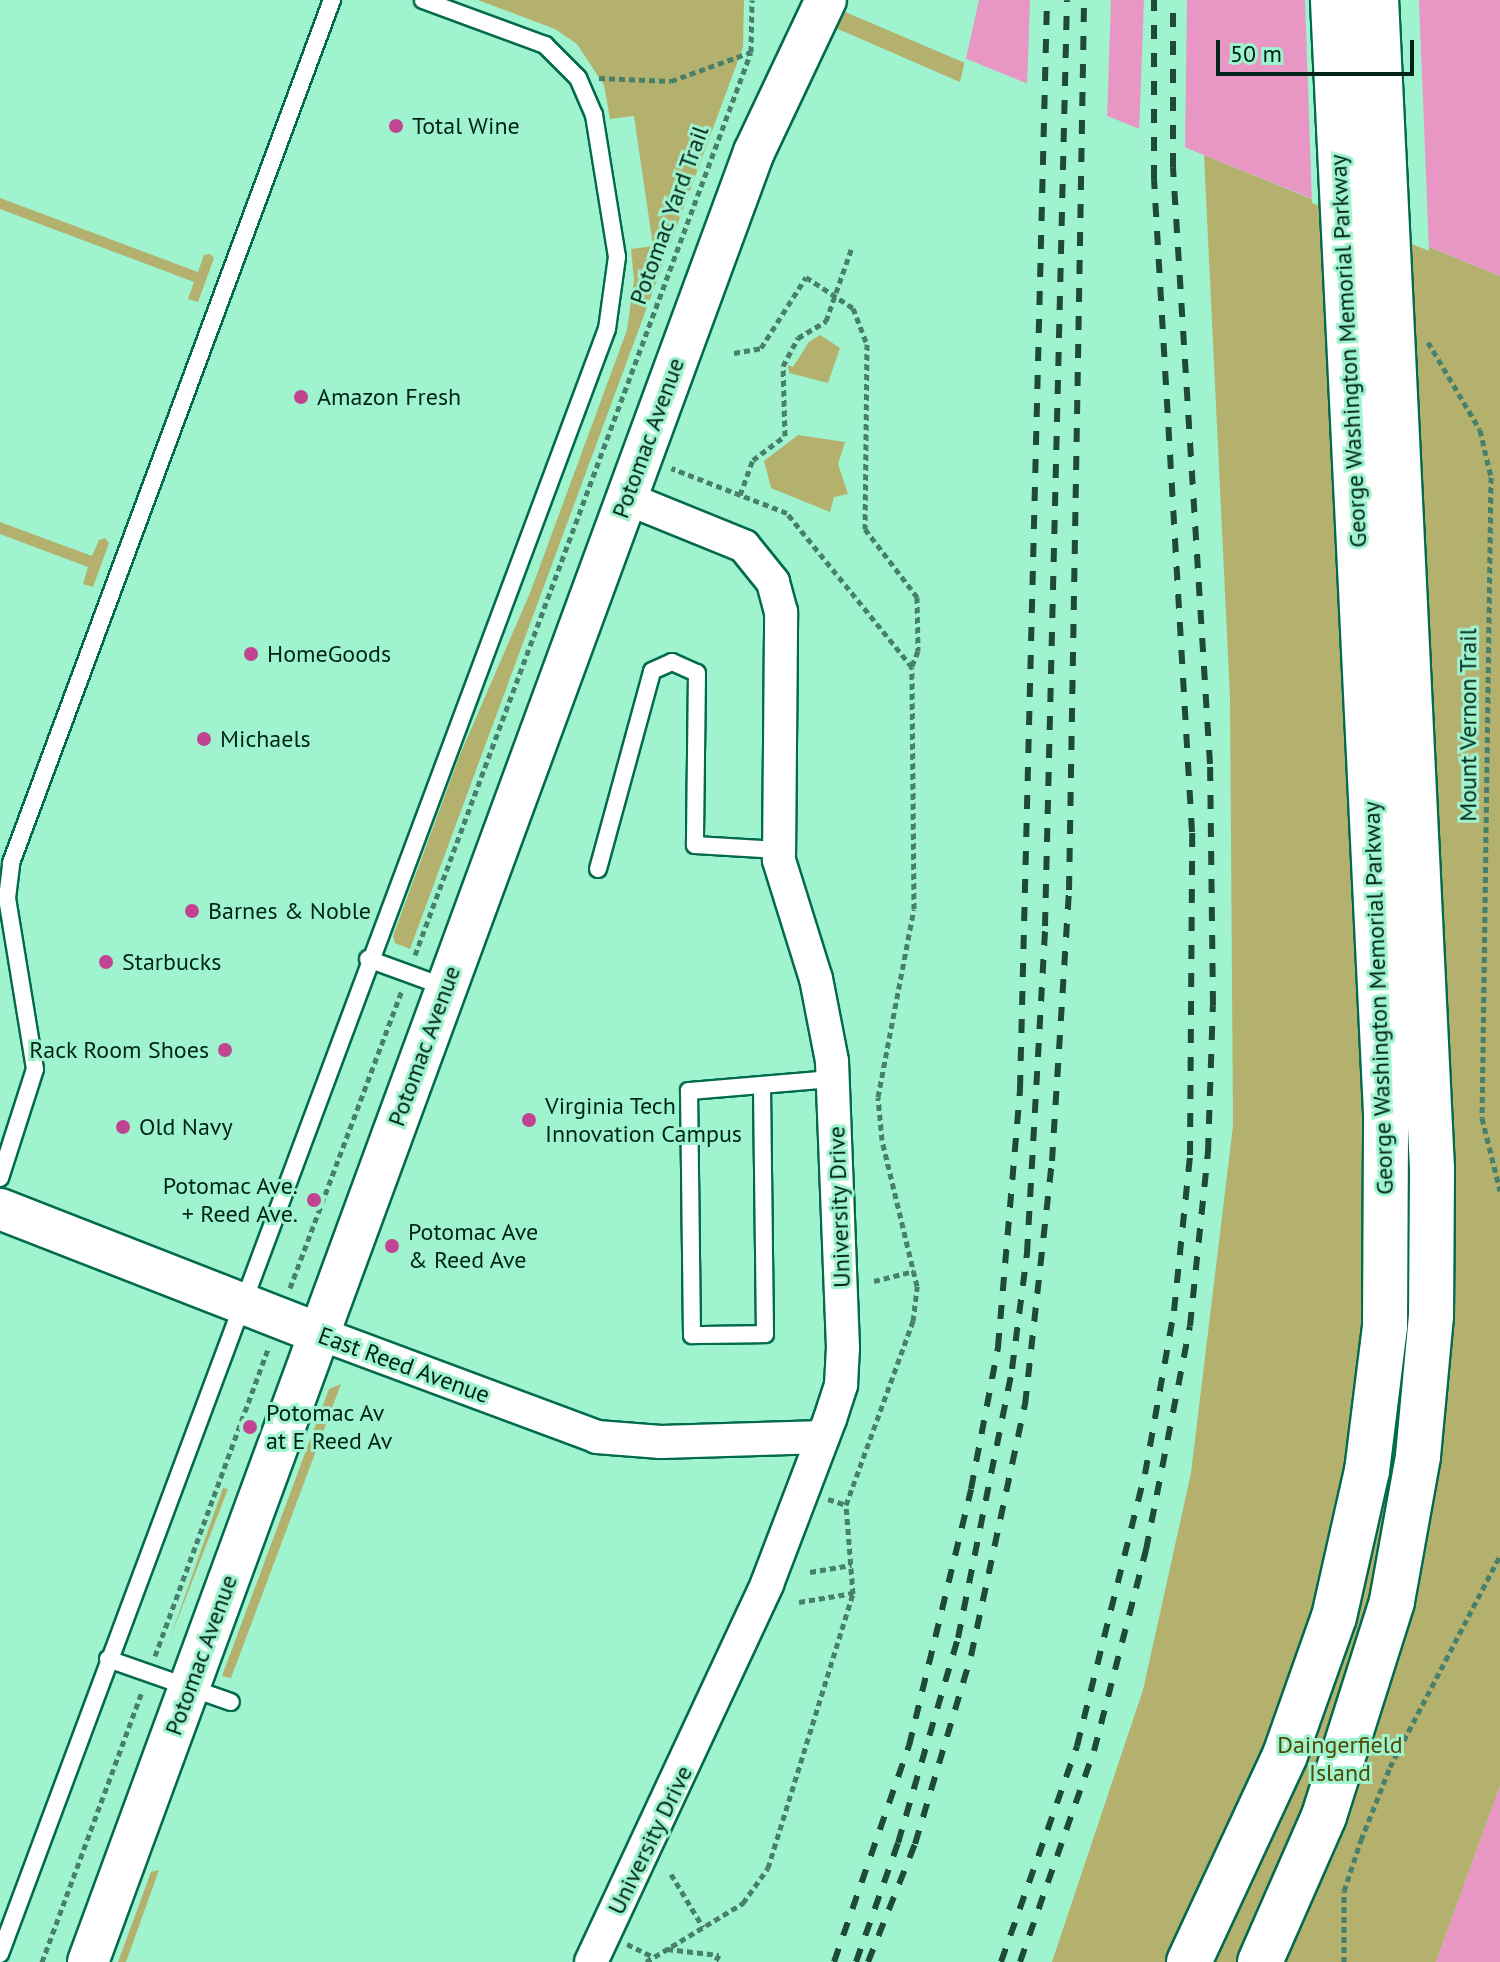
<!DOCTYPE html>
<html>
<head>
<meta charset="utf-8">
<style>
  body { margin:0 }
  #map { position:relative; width:1500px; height:1962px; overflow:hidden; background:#9ff3cf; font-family:"PT Sans",sans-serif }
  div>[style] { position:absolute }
  .green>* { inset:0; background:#b4b06e }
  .water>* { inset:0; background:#e897c4 }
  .pier>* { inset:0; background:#9ff3cf }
  .path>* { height:5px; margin-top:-2.5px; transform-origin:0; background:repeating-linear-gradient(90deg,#48816b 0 6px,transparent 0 10px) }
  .roads { filter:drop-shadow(2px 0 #036b4d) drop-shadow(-2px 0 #036b4d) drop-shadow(0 2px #036b4d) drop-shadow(0 -2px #036b4d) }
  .service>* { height:16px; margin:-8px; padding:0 8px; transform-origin:8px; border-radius:8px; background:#fff }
  .minor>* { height:32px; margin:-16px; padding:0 16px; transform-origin:16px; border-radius:16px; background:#fff }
  .tertiary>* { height:40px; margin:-20px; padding:0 20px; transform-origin:20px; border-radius:20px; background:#fff }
  .motorway>* { height:44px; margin:-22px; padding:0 22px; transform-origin:22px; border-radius:22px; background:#fff }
  .rail>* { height:6px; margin-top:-3px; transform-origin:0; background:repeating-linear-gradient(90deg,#1e4a3a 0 14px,transparent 0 28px) }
  .dots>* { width:22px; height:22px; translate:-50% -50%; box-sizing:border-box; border:4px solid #9ff3cf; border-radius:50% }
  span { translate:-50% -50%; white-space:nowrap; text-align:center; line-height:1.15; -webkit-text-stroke:6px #9ff3cf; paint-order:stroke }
  .poi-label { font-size:24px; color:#002418 }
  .left { translate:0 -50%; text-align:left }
  .right { translate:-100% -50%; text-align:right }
  .street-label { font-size:24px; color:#002418 }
  .park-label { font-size:24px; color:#504b02 }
  .scale { position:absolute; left:1216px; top:40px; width:198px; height:36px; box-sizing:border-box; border:4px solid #002418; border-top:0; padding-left:10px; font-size:24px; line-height:28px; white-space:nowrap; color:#002418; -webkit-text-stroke:6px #9ff3cf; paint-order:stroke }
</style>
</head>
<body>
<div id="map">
  <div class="green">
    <i style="clip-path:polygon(478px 0,744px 0,743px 47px,410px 949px,395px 943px,393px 936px,459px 757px,530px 593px,627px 330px,634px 280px,631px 249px,653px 246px,634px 116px,610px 119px,604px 85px,577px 44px,555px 29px)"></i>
    <i style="clip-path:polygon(841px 0,979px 0,960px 82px,831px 26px)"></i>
    <i style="clip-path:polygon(1204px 155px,1500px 276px,1500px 1786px,1436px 1962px,1052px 1962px,1143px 1690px,1191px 1473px,1233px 1126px,1230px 697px)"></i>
    <i style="clip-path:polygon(0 198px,198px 272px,204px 255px,210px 254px,214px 258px,198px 302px,188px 299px,194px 282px,0 209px)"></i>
    <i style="clip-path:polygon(820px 335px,840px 348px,828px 383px,789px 373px,788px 365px,793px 367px,809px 342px)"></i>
    <i style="clip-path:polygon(798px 435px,845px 442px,838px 464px,848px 494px,834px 497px,830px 512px,771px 488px,764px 461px)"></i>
    <i style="clip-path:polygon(0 522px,92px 556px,99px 540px,105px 538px,109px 543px,93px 587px,83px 584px,88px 567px,0 534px)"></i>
    <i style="clip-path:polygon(341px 1384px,231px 1678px,222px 1676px,329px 1389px)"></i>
    <i style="clip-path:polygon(223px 1488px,228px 1489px,169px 1641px)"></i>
    <i style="clip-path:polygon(159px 1870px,126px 1962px,118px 1962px,151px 1872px)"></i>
  </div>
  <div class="water">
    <i style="clip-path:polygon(821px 0,1500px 0,1500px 276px,1288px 189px)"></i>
    <i style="clip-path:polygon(1500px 1786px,1500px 1962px,1436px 1962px)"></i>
  </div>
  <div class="pier">
    <i style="clip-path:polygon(817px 0,979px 0,965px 63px)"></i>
    <i style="clip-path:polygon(1030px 0,1111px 0,1107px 120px,1027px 88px)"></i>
    <i style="clip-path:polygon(1144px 0,1187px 0,1185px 152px,1139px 133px)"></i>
    <i style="clip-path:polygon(1305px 0,1419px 0,1429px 251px,1312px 203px)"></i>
  </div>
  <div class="path">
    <i style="left:599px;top:78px;width:72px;rotate:2.4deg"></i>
    <i style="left:671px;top:81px;width:85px;rotate:-19.9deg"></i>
    <i style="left:1428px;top:342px;width:102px;rotate:59.4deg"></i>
    <i style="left:1480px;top:430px;width:48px;rotate:76.8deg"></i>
    <i style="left:1491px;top:477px;width:641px;rotate:90.8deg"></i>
    <i style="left:1482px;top:1118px;width:75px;rotate:76.1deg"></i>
    <i style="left:734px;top:353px;width:27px;rotate:-10deg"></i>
    <i style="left:761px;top:348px;width:84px;rotate:-57.6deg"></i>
    <i style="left:806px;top:277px;width:56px;rotate:33.4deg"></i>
    <i style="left:853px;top:308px;width:39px;rotate:69deg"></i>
    <i style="left:867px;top:344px;width:185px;rotate:90.6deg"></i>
    <i style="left:865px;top:529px;width:86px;rotate:52.6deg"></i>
    <i style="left:917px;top:597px;width:54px;rotate:88.9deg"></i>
    <i style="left:918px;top:651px;width:16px;rotate:112deg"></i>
    <i style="left:740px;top:495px;width:37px;rotate:-70deg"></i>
    <i style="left:753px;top:460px;width:40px;rotate:-37deg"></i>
    <i style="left:785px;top:436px;width:70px;rotate:-91.6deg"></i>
    <i style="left:783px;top:366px;width:32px;rotate:-62deg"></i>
    <i style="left:798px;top:338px;width:33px;rotate:-31deg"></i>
    <i style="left:826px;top:321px;width:78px;rotate:-70.6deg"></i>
    <i style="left:415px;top:955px;width:963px;rotate:-69.59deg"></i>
    <i style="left:751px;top:52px;width:52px;rotate:-88.9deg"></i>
    <i style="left:874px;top:1281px;width:41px;rotate:-14deg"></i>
    <i style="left:290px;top:1288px;width:318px;rotate:-69.4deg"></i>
    <i style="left:828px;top:1499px;width:19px;rotate:18deg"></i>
    <i style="left:810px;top:1572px;width:42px;rotate:-9.7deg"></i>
    <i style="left:799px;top:1602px;width:55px;rotate:-9.5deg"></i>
    <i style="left:155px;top:1656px;width:330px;rotate:-69.8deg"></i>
    <i style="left:671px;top:1874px;width:62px;rotate:58.9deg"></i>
    <i style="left:627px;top:1944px;width:28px;rotate:26deg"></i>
    <i style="left:667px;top:1949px;width:52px;rotate:6.6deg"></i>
    <i style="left:719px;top:1955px;width:8px;rotate:120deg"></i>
    <i style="left:42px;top:1962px;width:289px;rotate:-69.7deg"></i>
    <i style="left:646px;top:1962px;width:114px;rotate:-31.3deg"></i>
    <i style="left:743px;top:1903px;width:43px;rotate:-54.5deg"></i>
    <i style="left:768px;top:1868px;width:287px;rotate:-72.8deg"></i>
    <i style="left:853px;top:1594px;width:89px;rotate:-94.5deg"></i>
    <i style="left:846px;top:1505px;width:196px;rotate:-70deg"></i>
    <i style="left:913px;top:1321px;width:35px;rotate:-83deg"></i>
    <i style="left:917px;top:1286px;width:150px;rotate:-103.5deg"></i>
    <i style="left:882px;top:1140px;width:43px;rotate:-95.3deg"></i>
    <i style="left:878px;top:1097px;width:191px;rotate:-79.2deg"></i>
    <i style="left:914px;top:909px;width:242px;rotate:-90.5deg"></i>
    <i style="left:912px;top:667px;width:198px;rotate:-129.1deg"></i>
    <i style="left:787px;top:513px;width:124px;rotate:-158.8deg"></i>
    <i style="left:1344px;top:1962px;width:71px;rotate:-90deg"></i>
    <i style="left:1344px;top:1891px;width:54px;rotate:-71.6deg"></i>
    <i style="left:1361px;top:1840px;width:79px;rotate:-68.3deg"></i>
    <i style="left:1390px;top:1767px;width:238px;rotate:-62.5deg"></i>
  </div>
  <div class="roads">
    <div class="service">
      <i style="left:598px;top:869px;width:205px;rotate:-74.7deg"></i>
      <i style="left:652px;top:671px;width:22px;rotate:-24deg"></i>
      <i style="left:672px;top:662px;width:27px;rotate:24deg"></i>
      <i style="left:697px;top:673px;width:172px;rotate:90.7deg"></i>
      <i style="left:695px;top:845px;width:84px;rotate:3.4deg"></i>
      <i style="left:368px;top:959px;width:82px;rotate:20deg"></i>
      <i style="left:762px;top:1088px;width:246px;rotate:89.3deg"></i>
      <i style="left:765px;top:1334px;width:73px;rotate:179.2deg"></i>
      <i style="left:692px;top:1335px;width:244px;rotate:-90.7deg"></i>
      <i style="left:689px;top:1091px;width:144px;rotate:-4.8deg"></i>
      <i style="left:0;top:1178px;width:114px;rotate:-72.2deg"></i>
      <i style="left:35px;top:1069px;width:173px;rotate:-99.3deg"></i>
      <i style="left:7px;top:898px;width:35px;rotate:-83deg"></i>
      <i style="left:11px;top:863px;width:921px;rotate:-69.6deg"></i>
      <i style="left:108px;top:1659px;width:130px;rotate:19.3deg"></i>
      <i style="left:0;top:1954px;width:1735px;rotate:-69.52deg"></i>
      <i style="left:607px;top:329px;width:73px;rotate:-82.1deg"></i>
      <i style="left:617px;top:257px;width:144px;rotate:-99.2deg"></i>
      <i style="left:594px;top:115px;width:40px;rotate:-113.4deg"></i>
      <i style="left:578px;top:78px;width:47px;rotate:-135deg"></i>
      <i style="left:545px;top:45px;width:130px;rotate:-159.8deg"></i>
    </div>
    <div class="minor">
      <i style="left:318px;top:1333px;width:298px;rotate:20.4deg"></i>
      <i style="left:597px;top:1437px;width:64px;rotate:4.5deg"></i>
      <i style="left:661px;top:1442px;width:162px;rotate:-1.8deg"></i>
      <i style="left:591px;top:1962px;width:417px;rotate:-65deg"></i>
      <i style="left:767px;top:1584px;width:177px;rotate:-69.1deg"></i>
      <i style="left:830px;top:1419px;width:36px;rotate:-72deg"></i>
      <i style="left:841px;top:1385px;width:37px;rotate:-87deg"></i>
      <i style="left:843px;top:1348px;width:287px;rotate:-92.2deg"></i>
      <i style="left:832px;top:1061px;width:84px;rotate:-101deg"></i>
      <i style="left:816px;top:979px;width:125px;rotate:-107.3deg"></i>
      <i style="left:779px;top:860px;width:248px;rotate:-89.5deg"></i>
      <i style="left:781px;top:612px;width:31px;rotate:-105deg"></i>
      <i style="left:773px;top:582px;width:46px;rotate:-128.9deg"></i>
      <i style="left:744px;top:546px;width:127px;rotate:-157.9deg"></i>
    </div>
    <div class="tertiary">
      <i style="left:0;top:1209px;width:341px;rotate:21.3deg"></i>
      <i style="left:88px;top:1962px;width:1929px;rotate:-69.8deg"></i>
      <i style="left:754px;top:152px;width:168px;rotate:-64.7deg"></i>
    </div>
    <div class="motorway">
      <i style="left:1189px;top:1962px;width:228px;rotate:-65.1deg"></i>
      <i style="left:1285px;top:1755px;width:146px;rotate:-70.5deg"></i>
      <i style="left:1334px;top:1617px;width:150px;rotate:-77.3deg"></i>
      <i style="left:1367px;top:1471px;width:146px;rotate:-82.9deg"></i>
      <i style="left:1385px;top:1326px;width:213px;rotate:-89.7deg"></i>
      <i style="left:1386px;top:1113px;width:1114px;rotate:-92.73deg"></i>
      <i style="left:1260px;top:1962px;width:159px;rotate:-66.3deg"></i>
      <i style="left:1324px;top:1816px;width:225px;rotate:-72.4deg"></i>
      <i style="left:1392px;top:1601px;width:147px;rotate:-79.8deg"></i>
      <i style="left:1418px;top:1456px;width:141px;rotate:-84.7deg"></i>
      <i style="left:1431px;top:1316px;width:147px;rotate:-89.6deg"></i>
      <i style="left:1432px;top:1169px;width:1170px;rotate:-92.74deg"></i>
    </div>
  </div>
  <div class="rail">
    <i style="left:834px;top:1962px;width:229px;rotate:-70.9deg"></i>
    <i style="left:909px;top:1746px;width:264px;rotate:-76.4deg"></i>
    <i style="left:971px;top:1489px;width:145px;rotate:-79.2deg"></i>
    <i style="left:998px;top:1347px;width:259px;rotate:-85.1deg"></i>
    <i style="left:1020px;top:1089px;width:1089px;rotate:-88.58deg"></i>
    <i style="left:856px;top:1962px;width:126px;rotate:-70.6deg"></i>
    <i style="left:898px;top:1843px;width:214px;rotate:-73.7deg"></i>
    <i style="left:958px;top:1638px;width:274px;rotate:-78.6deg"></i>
    <i style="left:1012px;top:1369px;width:117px;rotate:-82.6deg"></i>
    <i style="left:1027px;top:1253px;width:327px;rotate:-86.8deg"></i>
    <i style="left:1045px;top:926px;width:926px;rotate:-88.64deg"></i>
    <i style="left:868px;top:1962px;width:127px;rotate:-68.3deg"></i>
    <i style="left:915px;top:1844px;width:196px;rotate:-73.4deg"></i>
    <i style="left:971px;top:1656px;width:257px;rotate:-77.9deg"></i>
    <i style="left:1025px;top:1405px;width:245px;rotate:-83.7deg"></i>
    <i style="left:1052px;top:1161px;width:272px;rotate:-86.4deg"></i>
    <i style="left:1069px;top:890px;width:890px;rotate:-89.03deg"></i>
    <i style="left:1001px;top:1962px;width:229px;rotate:-70.6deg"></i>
    <i style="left:1077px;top:1746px;width:280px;rotate:-76deg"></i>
    <i style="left:1145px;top:1474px;width:166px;rotate:-79.9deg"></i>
    <i style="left:1174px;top:1311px;width:157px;rotate:-84.1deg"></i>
    <i style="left:1190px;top:1155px;width:323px;rotate:-89.6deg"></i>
    <i style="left:1192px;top:832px;width:654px;rotate:-93.33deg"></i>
    <i style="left:1154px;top:179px;width:179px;rotate:-90deg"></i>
    <i style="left:1020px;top:1962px;width:224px;rotate:-70.7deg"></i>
    <i style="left:1094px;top:1751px;width:208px;rotate:-75.5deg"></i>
    <i style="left:1146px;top:1550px;width:228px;rotate:-78.9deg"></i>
    <i style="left:1190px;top:1326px;width:175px;rotate:-84.1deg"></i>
    <i style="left:1208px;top:1152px;width:147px;rotate:-88.1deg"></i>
    <i style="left:1213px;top:1005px;width:241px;rotate:-90.7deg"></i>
    <i style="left:1210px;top:764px;width:598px;rotate:-93.55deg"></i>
    <i style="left:1173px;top:167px;width:167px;rotate:-90deg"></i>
  </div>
  <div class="dots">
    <i style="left:396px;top:126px;background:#c14492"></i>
    <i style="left:301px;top:397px;background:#c14492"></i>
    <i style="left:251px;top:654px;background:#c14492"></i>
    <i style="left:204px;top:739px;background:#c14492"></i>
    <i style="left:192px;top:911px;background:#c14492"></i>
    <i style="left:106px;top:962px;background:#c14492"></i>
    <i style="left:225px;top:1050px;background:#c14492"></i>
    <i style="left:529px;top:1120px;background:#c14492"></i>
    <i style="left:123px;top:1127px;background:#c14492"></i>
    <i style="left:314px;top:1200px;background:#c14492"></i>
    <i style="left:392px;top:1246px;background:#c14492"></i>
    <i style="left:250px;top:1427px;background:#c14492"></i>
  </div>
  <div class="poi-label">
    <span class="left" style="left:412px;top:126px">Total Wine</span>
    <span class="left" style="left:317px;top:397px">Amazon Fresh</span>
    <span class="left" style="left:267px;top:654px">HomeGoods</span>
    <span class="left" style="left:220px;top:739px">Michaels</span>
    <span class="left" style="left:208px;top:911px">Barnes &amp; Noble</span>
    <span class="left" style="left:122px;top:962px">Starbucks</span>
    <span class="right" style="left:209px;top:1050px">Rack Room Shoes</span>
    <span class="left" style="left:545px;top:1120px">Virginia Tech<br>Innovation Campus</span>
    <span class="left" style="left:139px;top:1127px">Old Navy</span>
    <span class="right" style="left:298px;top:1200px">Potomac Ave.<br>+ Reed Ave.</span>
    <span class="left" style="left:408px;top:1246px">Potomac Ave<br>&amp; Reed Ave</span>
    <span class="left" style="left:266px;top:1427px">Potomac Av<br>at E Reed Av</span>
  </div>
  <div class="street-label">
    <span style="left:669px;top:215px;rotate:-70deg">Potomac Yard Trail</span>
    <span style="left:1348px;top:351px;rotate:-93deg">George Washington Memorial Parkway</span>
    <span style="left:648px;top:438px;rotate:-70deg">Potomac Avenue</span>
    <span style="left:1468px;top:725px;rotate:-90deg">Mount Vernon Trail</span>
    <span style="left:1378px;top:998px;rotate:-92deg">George Washington Memorial Parkway</span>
    <span style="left:424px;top:1046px;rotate:-70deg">Potomac Avenue</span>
    <span style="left:839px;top:1207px;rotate:-92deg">University Drive</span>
    <span style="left:404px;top:1365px;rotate:20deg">East Reed Avenue</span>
    <span style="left:201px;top:1655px;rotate:-70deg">Potomac Avenue</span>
    <span style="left:650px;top:1840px;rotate:-64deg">University Drive</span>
  </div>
  <div class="park-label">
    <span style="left:1340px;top:1759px">Daingerfield<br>Island</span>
  </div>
  <div class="scale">50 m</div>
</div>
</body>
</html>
